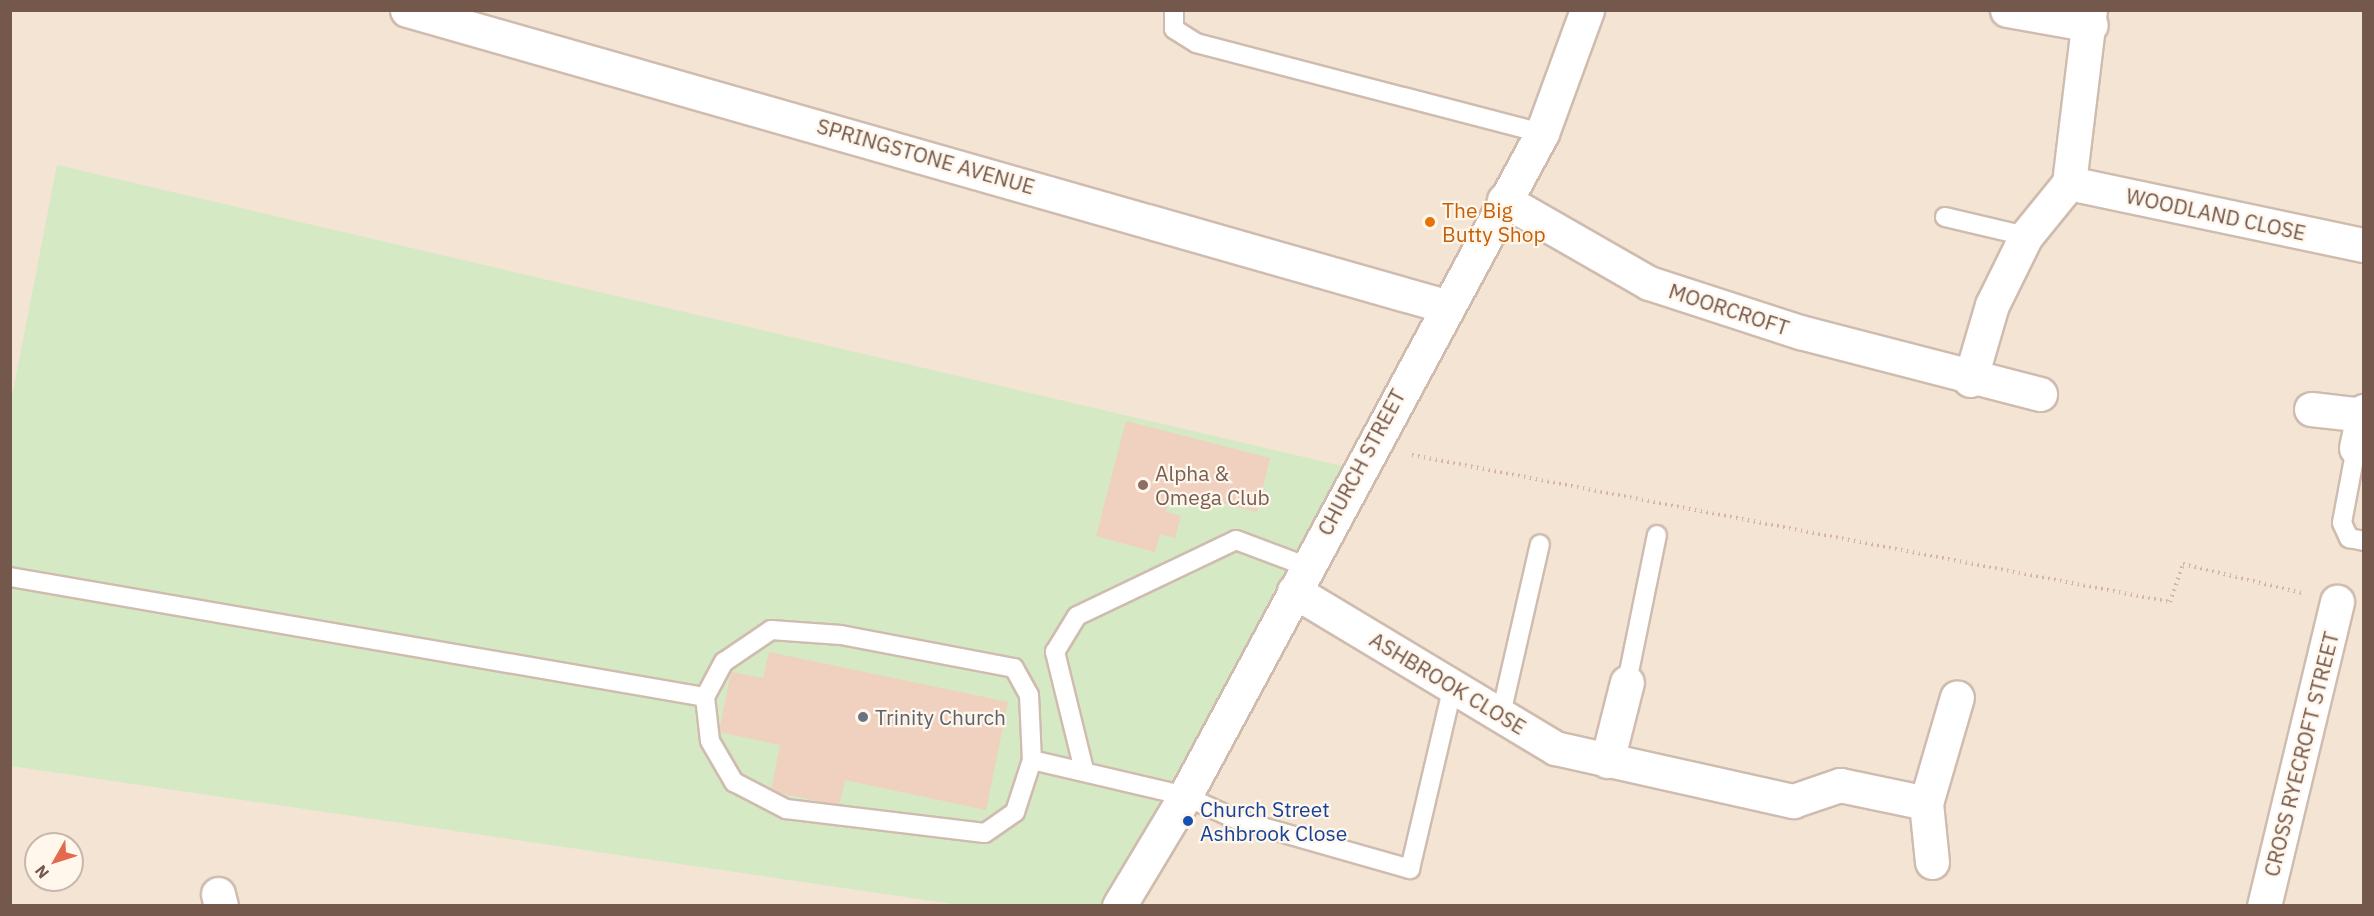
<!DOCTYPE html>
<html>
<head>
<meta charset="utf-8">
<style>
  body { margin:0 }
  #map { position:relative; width:2374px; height:916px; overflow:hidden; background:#fcf2e5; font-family:"IBM Plex Sans",sans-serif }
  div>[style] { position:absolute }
  .residential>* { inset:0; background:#f3e4d4 }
  .green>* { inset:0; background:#d4e9c4 }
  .building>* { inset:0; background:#f0d0be }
  .path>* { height:4px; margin-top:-2px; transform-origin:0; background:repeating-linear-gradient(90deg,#d5b4a1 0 1.5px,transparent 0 6px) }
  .roads { filter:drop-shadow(2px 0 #cfbcaf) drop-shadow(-2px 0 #cfbcaf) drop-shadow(0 2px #cfbcaf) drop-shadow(0 -2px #cfbcaf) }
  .service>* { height:18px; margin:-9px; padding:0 9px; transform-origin:9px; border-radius:9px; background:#fff }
  .minor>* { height:33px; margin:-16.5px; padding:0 16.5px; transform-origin:16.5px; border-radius:16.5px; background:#fff }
  .tertiary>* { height:33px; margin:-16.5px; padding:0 16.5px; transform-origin:16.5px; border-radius:16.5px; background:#fff }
  .dots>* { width:16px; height:16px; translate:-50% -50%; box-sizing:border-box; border:3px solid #fff6ec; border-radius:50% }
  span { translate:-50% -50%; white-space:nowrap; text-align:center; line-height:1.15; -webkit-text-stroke:4.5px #fff6ec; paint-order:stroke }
  .street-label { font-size:21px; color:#74584b }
  .food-label { font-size:21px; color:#c56008 }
  .left { translate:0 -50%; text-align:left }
  .education-label { font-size:21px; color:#785e54 }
  .worship-label { font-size:21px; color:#5b616d }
  .transit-label { font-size:21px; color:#164399 }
  .frame { position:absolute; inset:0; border:12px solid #74584b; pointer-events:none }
  .north { position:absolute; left:24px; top:832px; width:60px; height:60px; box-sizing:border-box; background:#fff6ec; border:2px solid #c7b7ac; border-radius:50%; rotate:231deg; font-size:16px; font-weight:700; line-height:24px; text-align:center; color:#74584b }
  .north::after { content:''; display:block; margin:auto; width:21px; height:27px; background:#e26a4e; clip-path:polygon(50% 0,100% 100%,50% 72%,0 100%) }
</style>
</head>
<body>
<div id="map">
  <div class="residential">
    <i style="clip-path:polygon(evenodd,10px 11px,2363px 11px,2363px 905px,11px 905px,10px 11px,36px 844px,72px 844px,72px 880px,36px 880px,36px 844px)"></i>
  </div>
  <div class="green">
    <i style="clip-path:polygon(57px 165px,1359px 470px,1119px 905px,960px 905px,11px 766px,11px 402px)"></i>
  </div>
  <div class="building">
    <i style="clip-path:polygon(1126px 421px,1270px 458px,1257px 512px,1171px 490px,1166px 512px,1181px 516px,1175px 538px,1160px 534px,1155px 552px,1096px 536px)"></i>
    <i style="clip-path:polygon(769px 652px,1008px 702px,986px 810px,845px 780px,839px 806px,771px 791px,780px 745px,719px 732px,731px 672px,763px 678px)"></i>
  </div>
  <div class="path">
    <i style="left:1412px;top:455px;width:772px;rotate:10.98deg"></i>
    <i style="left:2170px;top:602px;width:40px;rotate:-71.1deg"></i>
    <i style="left:2183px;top:564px;width:122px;rotate:13.7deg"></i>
  </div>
  <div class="roads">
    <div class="service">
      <i style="left:1174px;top:10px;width:19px;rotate:90deg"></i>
      <i style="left:1174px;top:29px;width:26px;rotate:32deg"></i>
      <i style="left:1196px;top:43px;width:358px;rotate:14.6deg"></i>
      <i style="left:1945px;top:217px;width:83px;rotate:13.2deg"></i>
      <i style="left:2356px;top:448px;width:76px;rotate:100.6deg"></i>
      <i style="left:2342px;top:523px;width:17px;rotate:65deg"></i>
      <i style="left:2349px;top:538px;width:15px;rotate:11deg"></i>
      <i style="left:10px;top:577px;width:705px;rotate:9.8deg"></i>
      <i style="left:705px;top:697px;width:40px;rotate:-62deg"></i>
      <i style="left:724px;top:662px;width:57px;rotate:-34.2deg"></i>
      <i style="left:771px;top:630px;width:70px;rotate:4.1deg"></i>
      <i style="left:841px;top:635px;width:176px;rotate:10.8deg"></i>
      <i style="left:1014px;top:668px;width:31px;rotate:61deg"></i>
      <i style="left:1029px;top:695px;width:65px;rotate:87.4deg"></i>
      <i style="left:1032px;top:760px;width:157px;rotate:13.2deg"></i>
      <i style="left:1185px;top:796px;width:58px;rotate:24.4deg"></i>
      <i style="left:1238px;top:820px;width:179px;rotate:15.9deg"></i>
      <i style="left:1410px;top:869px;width:189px;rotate:-76.8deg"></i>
      <i style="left:1627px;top:682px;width:150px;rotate:-78.5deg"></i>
      <i style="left:705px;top:697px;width:44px;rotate:83.5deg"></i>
      <i style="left:710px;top:741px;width:48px;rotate:59.7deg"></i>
      <i style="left:734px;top:782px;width:59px;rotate:27.4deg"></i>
      <i style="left:786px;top:809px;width:200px;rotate:6.9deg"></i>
      <i style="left:985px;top:833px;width:37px;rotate:-35deg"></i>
      <i style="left:1015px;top:812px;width:55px;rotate:-71.9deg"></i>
      <i style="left:1501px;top:714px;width:174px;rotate:-77.1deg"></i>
      <i style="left:1084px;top:770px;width:122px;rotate:-103.8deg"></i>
      <i style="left:1055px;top:652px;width:42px;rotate:-58.6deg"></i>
      <i style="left:1077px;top:616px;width:176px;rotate:-25.5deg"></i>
      <i style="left:1236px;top:540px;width:74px;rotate:20.6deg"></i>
    </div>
    <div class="minor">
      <i style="left:407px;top:10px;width:1079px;rotate:15.92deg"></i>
      <i style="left:2007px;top:10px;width:85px;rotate:10.1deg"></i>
      <i style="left:2069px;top:183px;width:301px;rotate:11.9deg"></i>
      <i style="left:1504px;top:200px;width:167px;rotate:29.8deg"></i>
      <i style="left:1649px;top:283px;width:159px;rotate:18deg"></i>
      <i style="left:1800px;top:332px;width:248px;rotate:14.5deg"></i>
      <i style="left:1970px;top:380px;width:78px;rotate:-73.7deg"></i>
      <i style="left:1992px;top:305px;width:77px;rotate:-63.8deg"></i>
      <i style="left:2026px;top:236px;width:68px;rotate:-50.9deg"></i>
      <i style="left:2069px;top:183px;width:174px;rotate:-83.1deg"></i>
      <i style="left:2311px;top:409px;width:52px;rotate:6.6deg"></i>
      <i style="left:2356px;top:448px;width:38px;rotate:-78deg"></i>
      <i style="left:1294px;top:591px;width:305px;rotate:31deg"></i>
      <i style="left:1555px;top:748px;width:244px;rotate:12.6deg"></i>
      <i style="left:1793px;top:801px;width:50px;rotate:-18.8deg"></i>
      <i style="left:1840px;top:785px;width:88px;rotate:11.8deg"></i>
      <i style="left:1607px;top:761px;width:81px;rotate:-75.8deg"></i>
      <i style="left:1932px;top:862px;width:59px;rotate:-95.8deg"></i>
      <i style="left:1926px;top:803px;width:110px;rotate:-73.7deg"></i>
      <i style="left:218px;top:894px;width:12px;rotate:76deg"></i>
      <i style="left:2264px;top:906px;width:313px;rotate:-76.5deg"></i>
    </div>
    <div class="tertiary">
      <i style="left:1119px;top:906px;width:128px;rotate:-59deg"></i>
      <i style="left:1185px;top:796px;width:753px;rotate:-61.7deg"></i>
      <i style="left:1542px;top:133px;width:131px;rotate:-69.9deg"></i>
    </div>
  </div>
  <div class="dots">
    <i style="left:1430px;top:222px;background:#e8710a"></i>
    <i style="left:1143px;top:485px;background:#8d6e63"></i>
    <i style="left:863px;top:717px;background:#6b7280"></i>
    <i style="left:1188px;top:821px;background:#1a4fb4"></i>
  </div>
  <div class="street-label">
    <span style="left:926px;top:156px;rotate:16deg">SPRINGSTONE AVENUE</span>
    <span style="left:2216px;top:214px;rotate:12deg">WOODLAND CLOSE</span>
    <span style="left:1729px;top:309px;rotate:18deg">MOORCROFT</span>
    <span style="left:1361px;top:462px;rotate:-62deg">CHURCH STREET</span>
    <span style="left:1448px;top:683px;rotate:31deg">ASHBROOK CLOSE</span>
    <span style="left:2301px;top:754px;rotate:-76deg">CROSS RYECROFT STREET</span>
  </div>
  <div class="food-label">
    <span class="left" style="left:1442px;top:222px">The Big<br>Butty Shop</span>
  </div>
  <div class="education-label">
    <span class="left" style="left:1155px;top:485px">Alpha &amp;<br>Omega Club</span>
  </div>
  <div class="worship-label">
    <span class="left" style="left:875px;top:717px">Trinity Church</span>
  </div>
  <div class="transit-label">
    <span class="left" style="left:1200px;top:821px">Church Street<br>Ashbrook Close</span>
  </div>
  <div class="frame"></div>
  <div class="north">N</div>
</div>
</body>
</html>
